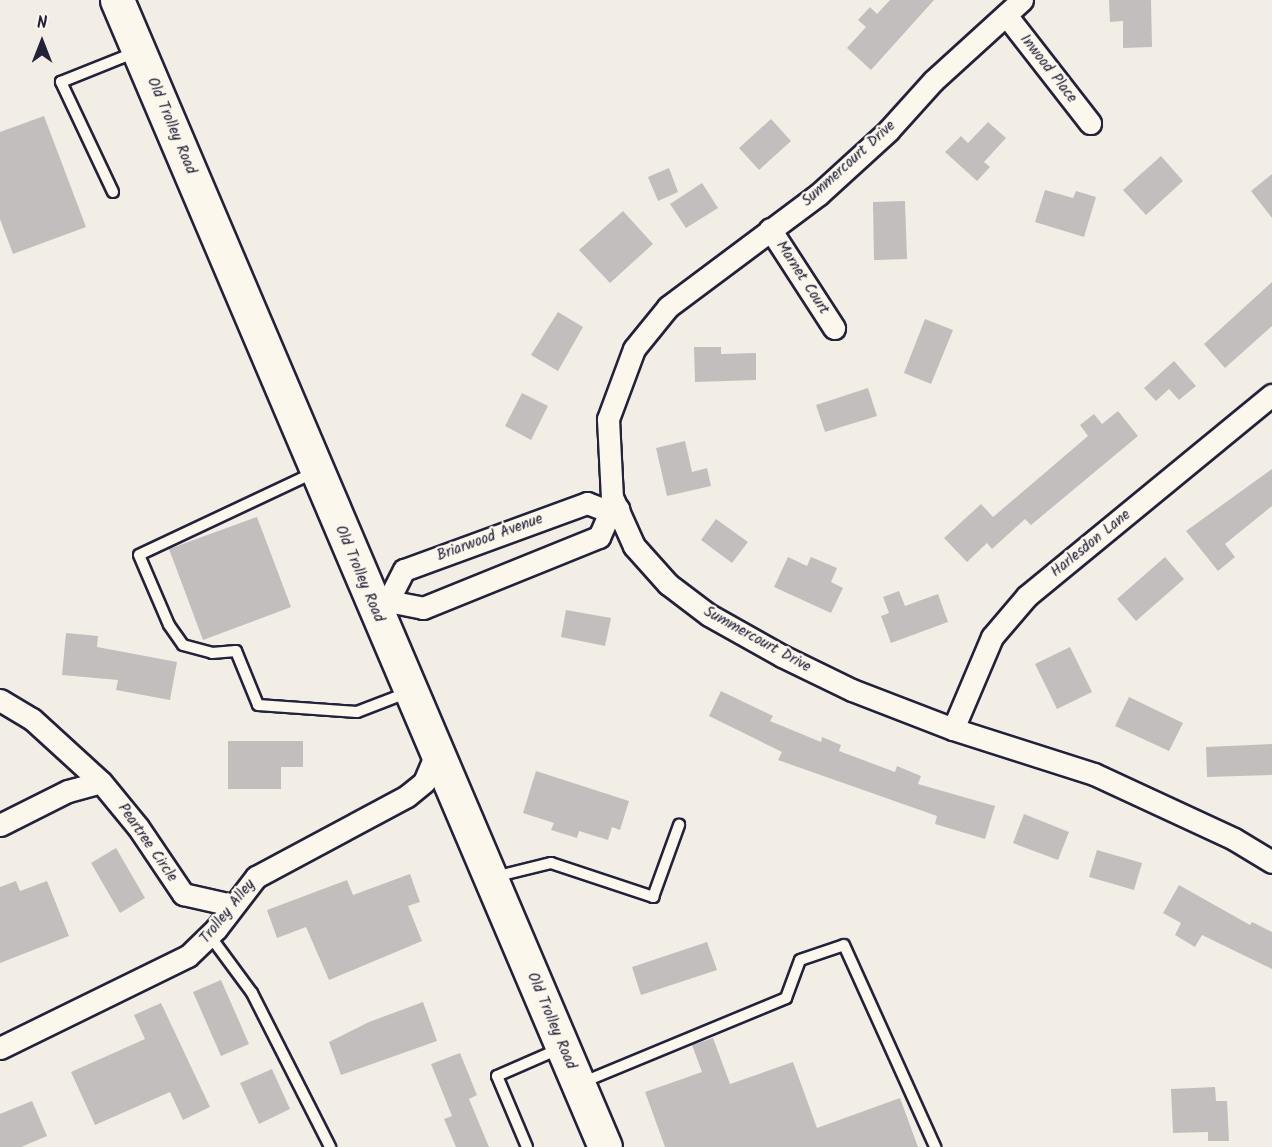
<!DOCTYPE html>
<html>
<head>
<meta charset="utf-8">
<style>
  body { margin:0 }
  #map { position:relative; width:1272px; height:1147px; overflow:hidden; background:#f2eee5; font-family:Kalam,sans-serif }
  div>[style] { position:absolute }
  .building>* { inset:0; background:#c2bebe }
  .roads { filter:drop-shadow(2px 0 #22223b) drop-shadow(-2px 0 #22223b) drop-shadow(0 2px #22223b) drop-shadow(0 -2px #22223b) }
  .service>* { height:10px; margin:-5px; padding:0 5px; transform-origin:5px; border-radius:5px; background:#fbf7ec }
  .minor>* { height:21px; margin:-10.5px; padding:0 10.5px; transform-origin:10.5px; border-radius:10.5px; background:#fbf7ec }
  .primary>* { height:33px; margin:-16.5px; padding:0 16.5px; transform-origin:16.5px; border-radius:16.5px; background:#fbf7ec }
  span { translate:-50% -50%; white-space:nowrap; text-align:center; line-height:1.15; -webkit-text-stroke:4.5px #fbf7ec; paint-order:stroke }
  .street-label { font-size:15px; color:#22223b }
  .north { position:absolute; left:12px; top:12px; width:60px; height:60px; -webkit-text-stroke:4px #fbf7ec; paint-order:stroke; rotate:0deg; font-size:16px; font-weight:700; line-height:24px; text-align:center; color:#22223b }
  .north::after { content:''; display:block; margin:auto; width:21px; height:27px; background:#22223b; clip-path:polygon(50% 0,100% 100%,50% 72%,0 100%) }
</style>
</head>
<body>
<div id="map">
  <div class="building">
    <i style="clip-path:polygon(890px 0,934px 0,871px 70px,847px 48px,866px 27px,858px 20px,870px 7px,877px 14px)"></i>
    <i style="clip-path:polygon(1109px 0,1151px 0,1152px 47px,1123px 48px,1123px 21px,1110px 22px)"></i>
    <i style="clip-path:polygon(44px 116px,86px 227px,13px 254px,0 219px,0 132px)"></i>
    <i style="clip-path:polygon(771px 119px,791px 141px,759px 170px,739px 148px)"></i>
    <i style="clip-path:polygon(988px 122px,1006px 138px,984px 162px,990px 167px,977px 181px,945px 152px,961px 136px,968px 143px)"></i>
    <i style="clip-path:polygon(1161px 156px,1183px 181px,1146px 215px,1123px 190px)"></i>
    <i style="clip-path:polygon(669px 168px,678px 192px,658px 201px,648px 177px)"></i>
    <i style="clip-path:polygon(1272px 174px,1272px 218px,1251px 191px)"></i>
    <i style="clip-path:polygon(702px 183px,718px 208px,686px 228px,670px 204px)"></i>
    <i style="clip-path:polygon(1045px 190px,1073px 198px,1076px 191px,1096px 197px,1084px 237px,1035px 222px)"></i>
    <i style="clip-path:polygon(905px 201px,907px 259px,874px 260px,873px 202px)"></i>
    <i style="clip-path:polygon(623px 211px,653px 244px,610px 283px,579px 250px)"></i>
    <i style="clip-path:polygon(1272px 282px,1272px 326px,1225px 368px,1204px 344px)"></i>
    <i style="clip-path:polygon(558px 312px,583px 327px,558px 371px,531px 355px)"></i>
    <i style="clip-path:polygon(925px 319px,953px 330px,931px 384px,904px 373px)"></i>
    <i style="clip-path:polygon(694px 347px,721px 347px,721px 354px,756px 353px,756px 380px,695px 382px)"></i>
    <i style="clip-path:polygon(1174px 361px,1196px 386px,1179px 400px,1169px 389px,1156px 401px,1144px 388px)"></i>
    <i style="clip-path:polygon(868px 388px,877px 416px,825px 432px,816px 405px)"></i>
    <i style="clip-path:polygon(522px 393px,548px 406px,531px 440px,505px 426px)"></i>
    <i style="clip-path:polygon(1118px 411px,1138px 436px,1031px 525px,1025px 519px,992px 549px,987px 543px,967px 562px,944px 538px,981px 504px,993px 517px,1088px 436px,1080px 425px,1094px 414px,1102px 424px)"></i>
    <i style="clip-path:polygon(685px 441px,692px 472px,707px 468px,711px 486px,667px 496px,656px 448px)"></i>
    <i style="clip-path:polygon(1272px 469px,1272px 506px,1225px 544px,1235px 557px,1218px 571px,1186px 531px)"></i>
    <i style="clip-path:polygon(257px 517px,291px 607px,203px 640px,169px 549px)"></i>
    <i style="clip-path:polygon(716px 519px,748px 542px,732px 563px,701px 540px)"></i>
    <i style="clip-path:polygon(788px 557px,807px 566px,811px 557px,837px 568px,831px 582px,843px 588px,831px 613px,774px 587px)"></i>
    <i style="clip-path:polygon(1165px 557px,1184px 579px,1136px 621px,1117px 599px)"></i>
    <i style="clip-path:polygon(899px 591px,905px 606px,938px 594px,948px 622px,891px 643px,881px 616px,889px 613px,883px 597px)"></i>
    <i style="clip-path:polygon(566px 610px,611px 618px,605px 646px,561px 637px)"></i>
    <i style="clip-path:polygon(66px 633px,98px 636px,97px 647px,177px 662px,170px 700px,116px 690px,118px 680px,62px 675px)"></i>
    <i style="clip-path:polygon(1070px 647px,1092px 692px,1057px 709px,1035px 664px)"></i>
    <i style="clip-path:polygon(721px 691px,773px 716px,770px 721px,821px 742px,822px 737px,841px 745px,839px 751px,895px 772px,897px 766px,921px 776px,918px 784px,995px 806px,985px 839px,935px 824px,937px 816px,778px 760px,782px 752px,709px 716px)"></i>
    <i style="clip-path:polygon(1129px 697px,1183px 723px,1169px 751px,1115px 726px)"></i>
    <i style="clip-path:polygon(228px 741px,303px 741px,303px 767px,281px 767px,281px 789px,228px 789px)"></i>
    <i style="clip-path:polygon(1272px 744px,1272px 775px,1207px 777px,1206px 747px)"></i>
    <i style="clip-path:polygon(536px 771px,629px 801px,620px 830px,612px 827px,608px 840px,579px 831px,577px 838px,551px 830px,554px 823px,523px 813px)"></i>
    <i style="clip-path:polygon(1024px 814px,1069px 832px,1058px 860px,1013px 843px)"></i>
    <i style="clip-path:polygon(116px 848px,145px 898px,120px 913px,91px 863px)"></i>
    <i style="clip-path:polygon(1097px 850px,1142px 863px,1134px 890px,1089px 877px)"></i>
    <i style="clip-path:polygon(410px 874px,420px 902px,408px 906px,422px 941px,329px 980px,306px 927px,277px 938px,267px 910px,347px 880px,353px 895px)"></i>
    <i style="clip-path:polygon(16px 881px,20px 891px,47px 881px,69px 936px,0 963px,0 887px)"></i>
    <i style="clip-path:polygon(1179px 885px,1250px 925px,1252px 922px,1272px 932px,1272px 969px,1202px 935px,1195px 947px,1175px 935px,1181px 923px,1163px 913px)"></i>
    <i style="clip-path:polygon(707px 942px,717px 970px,641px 995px,632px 967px)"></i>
    <i style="clip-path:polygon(221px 980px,249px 1044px,221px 1056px,193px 992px)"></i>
    <i style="clip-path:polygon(423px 1002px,437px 1041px,341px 1075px,329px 1042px,369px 1022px)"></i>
    <i style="clip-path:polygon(161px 1003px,210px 1107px,183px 1120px,170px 1092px,95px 1125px,71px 1072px,145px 1039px,134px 1015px)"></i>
    <i style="clip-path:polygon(713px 1038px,730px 1084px,793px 1062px,817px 1128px,900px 1098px,918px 1147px,665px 1147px,645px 1092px,702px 1072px,692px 1045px)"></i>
    <i style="clip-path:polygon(460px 1053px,477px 1095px,469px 1099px,489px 1147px,456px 1147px,444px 1119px,452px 1116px,431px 1064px)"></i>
    <i style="clip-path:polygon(272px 1069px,290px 1109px,259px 1124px,240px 1083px)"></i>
    <i style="clip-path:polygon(1215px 1087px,1216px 1101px,1227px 1101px,1229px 1141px,1208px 1141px,1208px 1132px,1173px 1133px,1171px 1089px)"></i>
    <i style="clip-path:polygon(32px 1101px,47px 1136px,21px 1147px,0 1147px,0 1114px)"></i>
  </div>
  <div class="roads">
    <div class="service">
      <i style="left:113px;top:192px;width:122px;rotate:-115.3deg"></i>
      <i style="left:61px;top:82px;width:81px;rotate:-21.8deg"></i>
      <i style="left:313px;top:473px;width:192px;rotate:154.8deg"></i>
      <i style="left:139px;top:555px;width:76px;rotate:66.8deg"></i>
      <i style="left:169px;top:625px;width:24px;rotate:55deg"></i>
      <i style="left:183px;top:645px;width:30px;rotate:15deg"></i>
      <i style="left:212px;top:653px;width:24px;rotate:-5deg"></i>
      <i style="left:236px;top:651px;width:58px;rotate:67.8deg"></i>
      <i style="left:258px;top:705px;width:99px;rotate:4deg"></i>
      <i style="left:357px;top:712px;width:56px;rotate:-21deg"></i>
      <i style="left:494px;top:877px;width:59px;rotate:-13.8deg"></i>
      <i style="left:551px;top:863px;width:108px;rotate:18.4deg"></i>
      <i style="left:653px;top:897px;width:77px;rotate:-70.1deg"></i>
      <i style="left:210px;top:936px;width:71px;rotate:53.6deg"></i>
      <i style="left:252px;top:993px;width:173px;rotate:63.1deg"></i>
      <i style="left:581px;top:1083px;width:222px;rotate:-22.5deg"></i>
      <i style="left:786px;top:998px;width:40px;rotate:-69.8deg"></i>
      <i style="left:800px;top:960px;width:46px;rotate:-18.8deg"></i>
      <i style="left:844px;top:945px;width:222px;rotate:65.7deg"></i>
      <i style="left:527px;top:1147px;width:77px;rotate:-112.9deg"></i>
      <i style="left:497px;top:1076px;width:70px;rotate:-23.6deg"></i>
    </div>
    <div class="minor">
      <i style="left:1022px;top:0;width:120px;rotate:137.7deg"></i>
      <i style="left:933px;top:81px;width:67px;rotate:132deg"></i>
      <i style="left:888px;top:131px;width:93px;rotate:137.6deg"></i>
      <i style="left:819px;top:194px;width:189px;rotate:143.2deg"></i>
      <i style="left:668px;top:307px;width:54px;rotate:129deg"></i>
      <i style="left:634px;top:349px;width:75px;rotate:110.4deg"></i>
      <i style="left:608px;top:419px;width:78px;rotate:87.1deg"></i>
      <i style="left:612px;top:497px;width:54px;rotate:65.8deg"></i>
      <i style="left:634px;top:546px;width:51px;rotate:48.2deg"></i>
      <i style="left:668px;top:584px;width:51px;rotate:37.1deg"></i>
      <i style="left:709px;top:615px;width:84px;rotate:29.3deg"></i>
      <i style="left:782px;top:656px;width:78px;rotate:25.9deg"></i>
      <i style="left:852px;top:690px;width:108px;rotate:21.1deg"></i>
      <i style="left:953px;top:729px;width:148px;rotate:17.7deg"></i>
      <i style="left:1094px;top:774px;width:154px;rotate:24.9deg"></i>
      <i style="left:1234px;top:839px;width:44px;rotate:31.2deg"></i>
      <i style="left:1006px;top:15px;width:137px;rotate:52.1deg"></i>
      <i style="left:770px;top:229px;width:118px;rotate:57.1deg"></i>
      <i style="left:388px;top:601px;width:35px;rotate:-63deg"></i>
      <i style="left:404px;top:570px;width:195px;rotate:-20.1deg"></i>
      <i style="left:587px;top:503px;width:25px;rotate:21deg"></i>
      <i style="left:610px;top:512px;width:9px;rotate:-21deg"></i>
      <i style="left:373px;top:608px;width:17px;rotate:-25deg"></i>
      <i style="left:388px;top:601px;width:36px;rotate:11deg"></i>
      <i style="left:423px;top:608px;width:190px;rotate:-22deg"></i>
      <i style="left:599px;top:537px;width:27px;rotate:-66deg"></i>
      <i style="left:0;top:700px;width:37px;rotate:31deg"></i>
      <i style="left:32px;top:719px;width:93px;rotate:42.4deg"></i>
      <i style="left:101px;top:782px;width:58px;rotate:50.6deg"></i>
      <i style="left:138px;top:827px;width:81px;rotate:56.1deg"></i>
      <i style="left:183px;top:894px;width:50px;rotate:12.7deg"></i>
      <i style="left:953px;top:729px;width:100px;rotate:-67deg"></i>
      <i style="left:992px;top:637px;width:54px;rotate:-49.5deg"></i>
      <i style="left:1027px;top:596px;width:317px;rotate:-39.4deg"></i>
      <i style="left:0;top:825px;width:76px;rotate:-26.6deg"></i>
      <i style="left:68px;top:791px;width:34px;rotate:-15deg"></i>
      <i style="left:0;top:1048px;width:209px;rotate:-26.1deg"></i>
      <i style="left:188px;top:956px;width:39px;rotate:-44deg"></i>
      <i style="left:216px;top:929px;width:66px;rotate:-52.4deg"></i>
      <i style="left:256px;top:877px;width:171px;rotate:-28.2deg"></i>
      <i style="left:407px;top:796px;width:22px;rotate:-39deg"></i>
      <i style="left:424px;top:782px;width:30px;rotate:-67deg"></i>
    </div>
    <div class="primary">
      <i style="left:117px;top:0;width:1246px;rotate:66.95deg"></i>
    </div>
  </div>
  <div class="street-label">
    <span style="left:1048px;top:69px;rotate:52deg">Inwood Place</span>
    <span style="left:171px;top:126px;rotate:67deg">Old Trolley Road</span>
    <span style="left:849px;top:164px;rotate:-42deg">Summercourt Drive</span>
    <span style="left:802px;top:278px;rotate:57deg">Marnet Court</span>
    <span style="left:490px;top:538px;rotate:-20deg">Briarwood Avenue</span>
    <span style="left:1091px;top:544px;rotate:-39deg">Harlesdon Lane</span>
    <span style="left:359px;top:574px;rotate:67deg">Old Trolley Road</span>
    <span style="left:757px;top:640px;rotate:29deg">Summercourt Drive</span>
    <span style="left:147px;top:843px;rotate:55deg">Peartree Circle</span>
    <span style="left:228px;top:912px;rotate:-51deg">Trolley Alley</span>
    <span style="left:551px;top:1021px;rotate:67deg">Old Trolley Road</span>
  </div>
  <div class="north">N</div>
</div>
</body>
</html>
